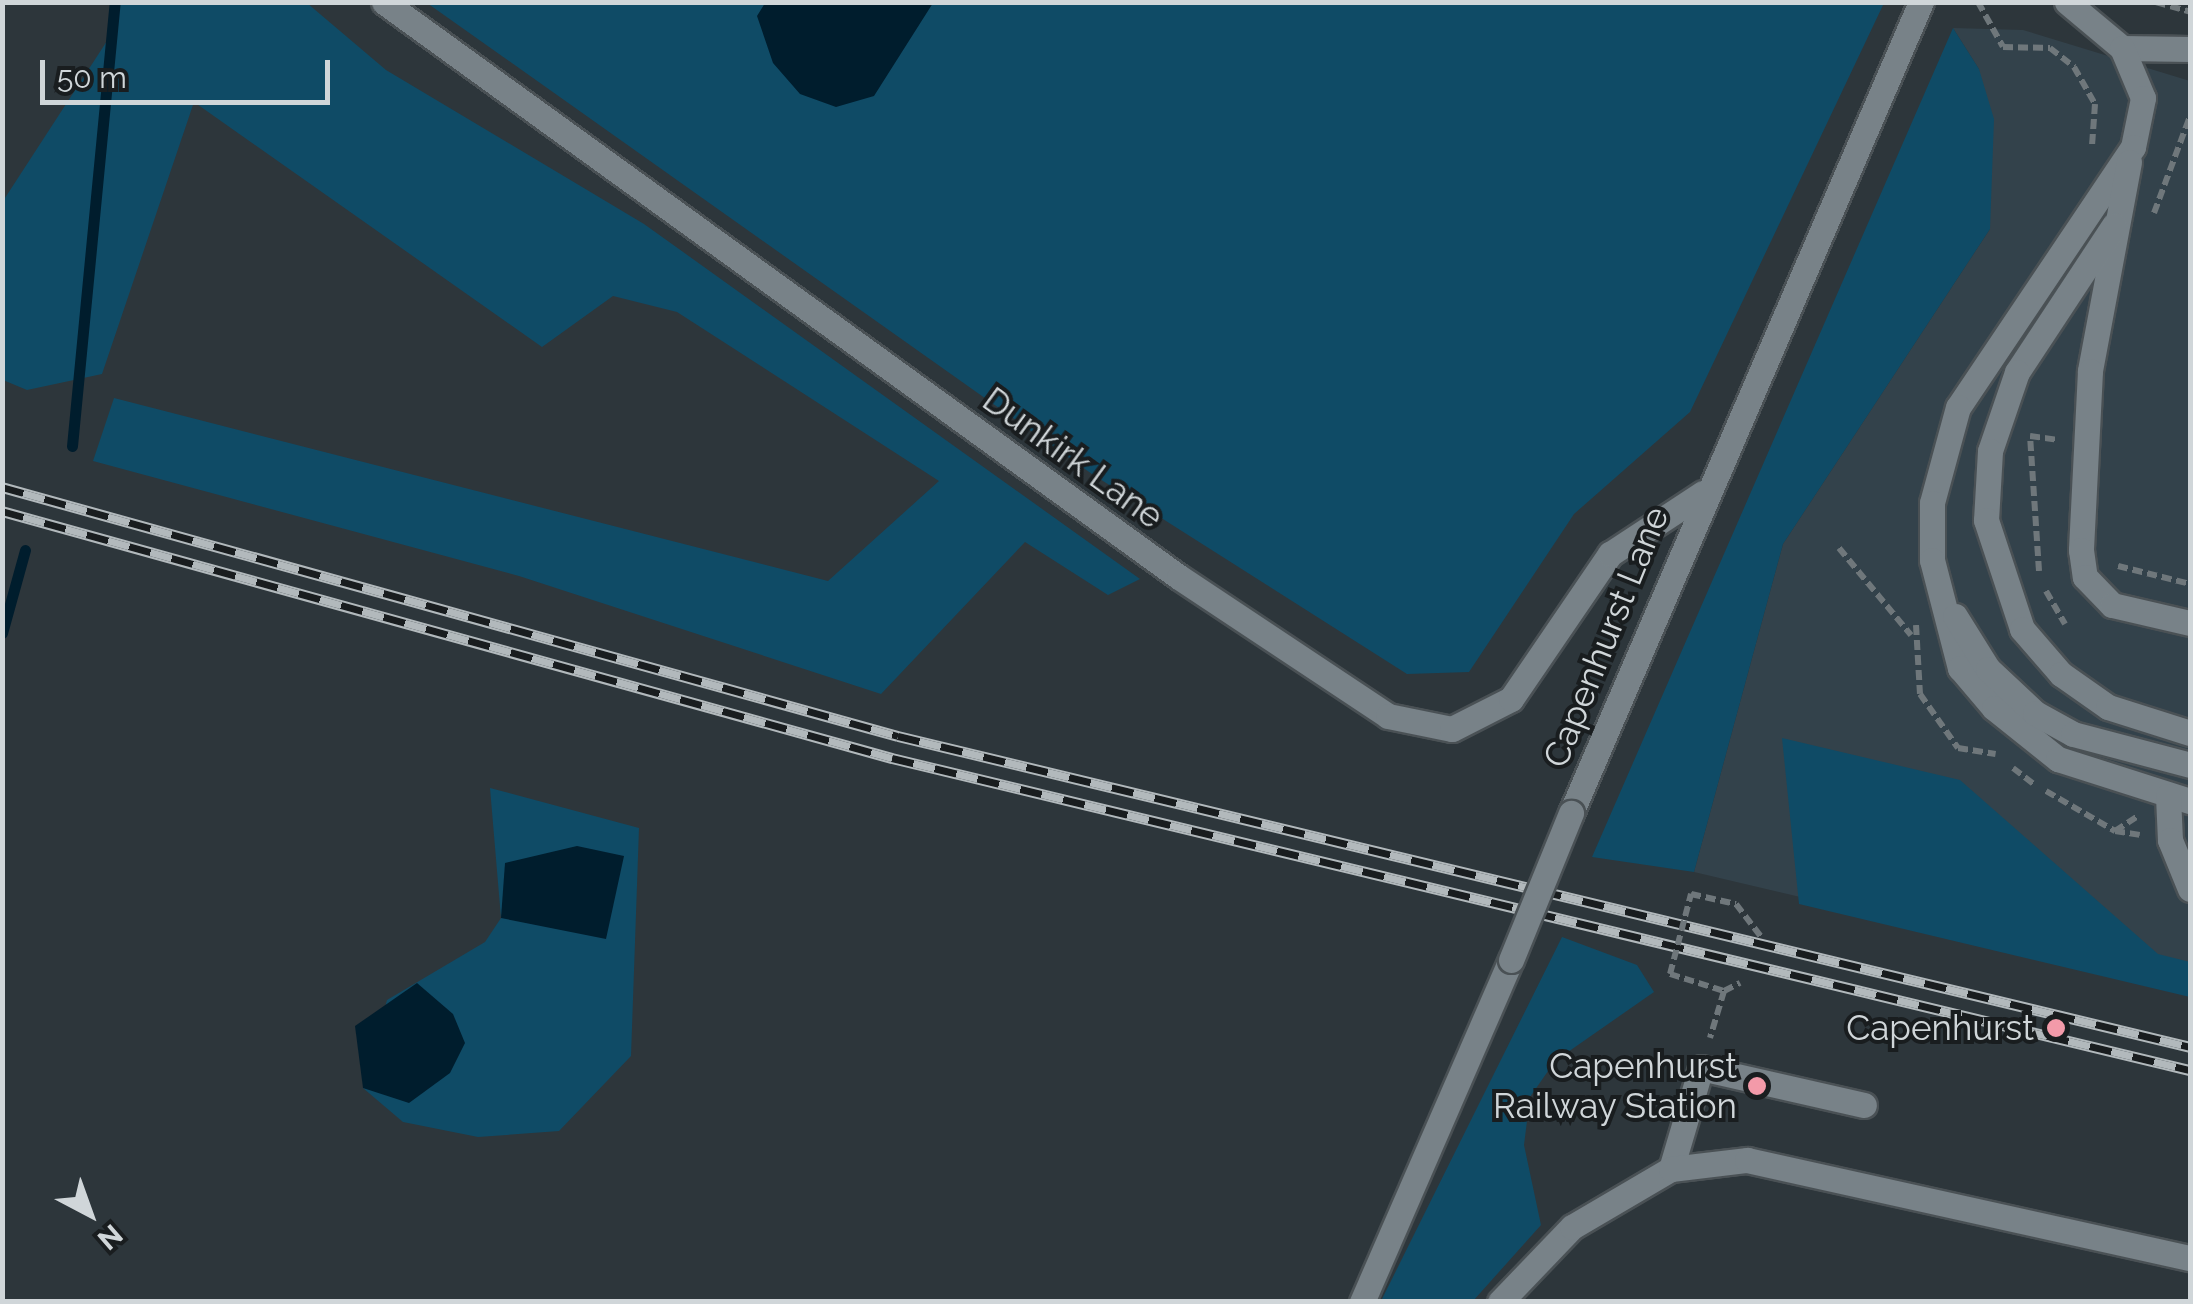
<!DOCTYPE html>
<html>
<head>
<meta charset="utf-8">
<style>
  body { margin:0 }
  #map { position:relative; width:2193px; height:1304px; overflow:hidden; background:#2d363b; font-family:Raleway,sans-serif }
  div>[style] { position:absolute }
  .built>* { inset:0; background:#33424b }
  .green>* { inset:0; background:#0f4b66 }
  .water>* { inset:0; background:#001d2d }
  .stream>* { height:11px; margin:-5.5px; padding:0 5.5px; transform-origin:5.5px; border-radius:5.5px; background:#001d2d }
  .path>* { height:6px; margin-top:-3px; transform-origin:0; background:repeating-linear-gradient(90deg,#6f777b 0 10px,transparent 0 15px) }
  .roads { filter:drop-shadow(2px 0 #4a5155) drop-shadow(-2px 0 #4a5155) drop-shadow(0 2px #4a5155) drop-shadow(0 -2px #4a5155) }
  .minor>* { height:25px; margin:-12.5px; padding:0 12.5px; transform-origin:12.5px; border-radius:12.5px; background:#788288 }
  .rail>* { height:11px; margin-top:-5.5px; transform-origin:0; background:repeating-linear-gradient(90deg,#191d1f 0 22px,#b2b9bc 0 44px); box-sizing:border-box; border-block:2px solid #b2b9bc }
  .path-bridge>* { height:6px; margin-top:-3px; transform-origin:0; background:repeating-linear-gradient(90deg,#6f777b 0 10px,transparent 0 15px) }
  .bridges { filter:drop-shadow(2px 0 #4a5155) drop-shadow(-2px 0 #4a5155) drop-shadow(0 2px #4a5155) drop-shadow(0 -2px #4a5155) }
  .minor-bridge>* { height:25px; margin:-12.5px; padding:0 12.5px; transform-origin:12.5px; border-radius:12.5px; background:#788288 }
  .dots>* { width:28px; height:28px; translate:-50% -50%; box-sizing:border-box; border:5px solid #191d1f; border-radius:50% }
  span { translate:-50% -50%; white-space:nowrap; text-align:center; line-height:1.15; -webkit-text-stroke:8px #191d1f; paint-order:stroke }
  .street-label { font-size:35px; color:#d0d6d9 }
  .poi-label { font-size:35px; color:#d0d6d9 }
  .right { translate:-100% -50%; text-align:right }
  .frame { position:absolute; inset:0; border:5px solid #d0d6d9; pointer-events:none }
  .north { position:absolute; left:40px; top:1164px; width:100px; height:100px; -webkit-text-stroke:8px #191d1f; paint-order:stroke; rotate:139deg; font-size:28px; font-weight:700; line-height:40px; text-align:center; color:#d0d6d9 }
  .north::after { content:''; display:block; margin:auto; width:35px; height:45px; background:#d0d6d9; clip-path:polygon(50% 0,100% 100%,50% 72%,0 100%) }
  .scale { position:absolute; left:40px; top:60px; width:290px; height:45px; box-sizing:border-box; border:5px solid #d0d6d9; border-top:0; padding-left:12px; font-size:30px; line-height:35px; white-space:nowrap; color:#d0d6d9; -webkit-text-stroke:8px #191d1f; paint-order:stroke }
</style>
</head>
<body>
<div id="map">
  <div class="built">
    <i style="clip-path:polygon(1953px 28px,2023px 30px,2190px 81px,2190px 989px,1694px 872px,1783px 544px,1990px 229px,1979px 69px)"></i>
  </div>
  <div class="green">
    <i style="clip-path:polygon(115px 3px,307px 3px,386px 70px,644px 224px,1140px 579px,1108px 595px,1025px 542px,881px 694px,519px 576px,93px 461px,114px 398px,828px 581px,939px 481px,677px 312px,613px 296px,542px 347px,194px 102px,102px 374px,27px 390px,3px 380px,3px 201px,107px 41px)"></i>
    <i style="clip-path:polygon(427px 3px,1884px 3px,1690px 412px,1574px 514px,1469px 672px,1407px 674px,1092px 474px)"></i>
    <i style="clip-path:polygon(1953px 28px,1979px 69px,1994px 119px,1990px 229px,1783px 544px,1694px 872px,1592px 857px)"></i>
    <i style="clip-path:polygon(1782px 738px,1960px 780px,2158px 954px,2190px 962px,2190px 997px,1799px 904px)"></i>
    <i style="clip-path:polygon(490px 788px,639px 828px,631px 1056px,559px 1131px,478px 1137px,403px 1122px,363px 1088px,387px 1000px,485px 942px,501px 918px)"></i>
    <i style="clip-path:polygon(1562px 937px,1637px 965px,1654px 992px,1555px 1061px,1530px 1097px,1524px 1145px,1541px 1225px,1473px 1301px,1381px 1301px)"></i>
  </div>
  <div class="water">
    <i style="clip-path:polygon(765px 3px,765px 2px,933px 3px,874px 96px,836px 107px,800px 94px,773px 63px,757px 16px)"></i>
    <i style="clip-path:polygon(577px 846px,624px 856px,606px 939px,501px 918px,505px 863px)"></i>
    <i style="clip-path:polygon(417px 983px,453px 1014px,465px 1043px,450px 1073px,409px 1103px,363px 1088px,355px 1026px)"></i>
  </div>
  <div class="stream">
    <i style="left:72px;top:446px;width:446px;rotate:-84.5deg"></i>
    <i style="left:2px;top:633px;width:86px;rotate:-74.5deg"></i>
  </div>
  <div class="path">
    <i style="left:1978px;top:2px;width:51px;rotate:60.9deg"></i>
    <i style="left:2003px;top:47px;width:47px;rotate:1.2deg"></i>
    <i style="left:2050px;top:48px;width:31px;rotate:38deg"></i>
    <i style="left:2074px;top:67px;width:43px;rotate:60.4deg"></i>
    <i style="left:2095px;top:104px;width:42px;rotate:94.1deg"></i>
    <i style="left:2156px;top:2px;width:35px;rotate:16deg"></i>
    <i style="left:2154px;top:213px;width:103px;rotate:-69.6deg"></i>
    <i style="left:1839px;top:548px;width:113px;rotate:50.4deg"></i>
    <i style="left:2118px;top:566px;width:74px;rotate:14deg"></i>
    <i style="left:2039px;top:571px;width:135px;rotate:-93.8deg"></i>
    <i style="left:2030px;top:436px;width:28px;rotate:8deg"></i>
    <i style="left:2046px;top:591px;width:38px;rotate:60deg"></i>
    <i style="left:1916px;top:625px;width:69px;rotate:86.7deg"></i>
    <i style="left:1920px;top:694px;width:66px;rotate:54.9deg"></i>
    <i style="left:1958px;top:748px;width:38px;rotate:9deg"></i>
    <i style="left:2013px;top:768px;width:28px;rotate:38deg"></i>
    <i style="left:2046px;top:791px;width:80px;rotate:30.1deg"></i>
    <i style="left:2115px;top:831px;width:27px;rotate:-33deg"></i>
    <i style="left:2115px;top:831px;width:25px;rotate:9deg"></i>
    <i style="left:1691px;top:894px;width:46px;rotate:12.5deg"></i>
    <i style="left:1736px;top:904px;width:43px;rotate:52.6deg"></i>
    <i style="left:1670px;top:974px;width:57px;rotate:17.5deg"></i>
    <i style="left:1724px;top:991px;width:49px;rotate:106.6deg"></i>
    <i style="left:1724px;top:991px;width:18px;rotate:-27deg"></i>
  </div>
  <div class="roads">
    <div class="minor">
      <i style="left:384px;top:2px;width:981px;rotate:35.88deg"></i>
      <i style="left:1179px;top:577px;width:251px;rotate:33.6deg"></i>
      <i style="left:1388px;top:716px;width:65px;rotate:11.5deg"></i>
      <i style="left:1452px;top:729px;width:66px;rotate:-27deg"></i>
      <i style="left:1511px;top:699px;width:176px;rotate:-55.7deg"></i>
      <i style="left:1610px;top:554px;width:111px;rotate:-33.3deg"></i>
      <i style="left:2067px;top:2px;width:72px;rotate:39.9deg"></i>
      <i style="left:2122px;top:48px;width:68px;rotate:0.8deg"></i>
      <i style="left:2122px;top:48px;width:54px;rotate:67.2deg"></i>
      <i style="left:2143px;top:98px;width:50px;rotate:101.5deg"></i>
      <i style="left:2133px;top:147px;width:313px;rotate:123.9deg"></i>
      <i style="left:1958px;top:407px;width:99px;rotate:105.2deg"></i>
      <i style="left:1932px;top:503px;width:57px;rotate:90deg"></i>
      <i style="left:1932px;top:560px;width:112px;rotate:75.5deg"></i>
      <i style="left:1960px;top:668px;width:52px;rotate:49.6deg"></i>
      <i style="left:1994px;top:708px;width:82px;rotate:38.6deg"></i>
      <i style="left:2058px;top:759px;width:139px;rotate:17.7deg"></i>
      <i style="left:2129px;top:162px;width:213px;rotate:100.6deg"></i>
      <i style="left:2090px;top:371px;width:179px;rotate:92.9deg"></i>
      <i style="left:2081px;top:550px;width:27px;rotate:82deg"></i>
      <i style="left:2085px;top:577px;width:39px;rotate:46deg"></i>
      <i style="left:2112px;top:605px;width:80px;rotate:13deg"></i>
      <i style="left:2114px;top:225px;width:176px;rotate:123.4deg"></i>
      <i style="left:2017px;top:372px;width:83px;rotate:108.9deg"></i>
      <i style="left:1990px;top:451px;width:69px;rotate:93.3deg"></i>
      <i style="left:1986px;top:520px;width:115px;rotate:71.7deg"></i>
      <i style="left:2022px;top:629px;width:60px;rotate:49.1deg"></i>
      <i style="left:2061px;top:674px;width:57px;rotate:35.1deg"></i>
      <i style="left:2108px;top:707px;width:86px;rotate:17.6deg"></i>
      <i style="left:1955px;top:616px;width:62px;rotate:58.1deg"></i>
      <i style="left:1988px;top:669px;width:64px;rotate:43.1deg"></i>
      <i style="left:2035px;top:713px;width:43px;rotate:28.9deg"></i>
      <i style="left:2073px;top:734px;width:121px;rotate:14.8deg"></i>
      <i style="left:2168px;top:796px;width:44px;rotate:87.4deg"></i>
      <i style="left:2170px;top:840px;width:53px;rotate:67.8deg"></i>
      <i style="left:1571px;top:813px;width:883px;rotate:-66.66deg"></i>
      <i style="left:1671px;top:1169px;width:105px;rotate:-73.5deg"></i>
      <i style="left:1701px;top:1068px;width:167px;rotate:12.8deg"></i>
      <i style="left:1362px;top:1302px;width:373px;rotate:-66.5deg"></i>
      <i style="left:1500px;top:1302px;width:104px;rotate:-46.2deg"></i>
      <i style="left:1572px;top:1227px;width:115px;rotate:-30.4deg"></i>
      <i style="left:1671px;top:1169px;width:77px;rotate:-6.8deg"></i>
      <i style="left:1747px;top:1160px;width:454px;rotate:12.5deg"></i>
    </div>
  </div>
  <div class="rail">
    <i style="left:2px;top:487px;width:930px;rotate:15.53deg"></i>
    <i style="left:898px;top:736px;width:1329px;rotate:13.53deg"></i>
    <i style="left:2px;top:511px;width:924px;rotate:15.51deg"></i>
    <i style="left:892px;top:758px;width:1335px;rotate:13.52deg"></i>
  </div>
  <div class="path-bridge">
    <i style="left:1670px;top:974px;width:83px;rotate:-75.3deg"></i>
  </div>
  <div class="bridges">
    <div class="minor-bridge">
      <i style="left:1511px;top:960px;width:159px;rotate:-67.8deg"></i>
    </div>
  </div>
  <div class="dots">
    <i style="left:2056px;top:1028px;background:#f39aa9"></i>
    <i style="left:1757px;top:1086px;background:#f39aa9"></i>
  </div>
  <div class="street-label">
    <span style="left:1073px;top:458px;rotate:36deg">Dunkirk Lane</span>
    <span style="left:1606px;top:637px;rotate:-68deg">Capenhurst Lane</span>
  </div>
  <div class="poi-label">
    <span class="right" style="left:2034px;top:1028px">Capenhurst</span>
    <span class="right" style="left:1737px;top:1086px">Capenhurst<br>Railway Station</span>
  </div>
  <div class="frame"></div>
  <div class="north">N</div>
  <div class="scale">50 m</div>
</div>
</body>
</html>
